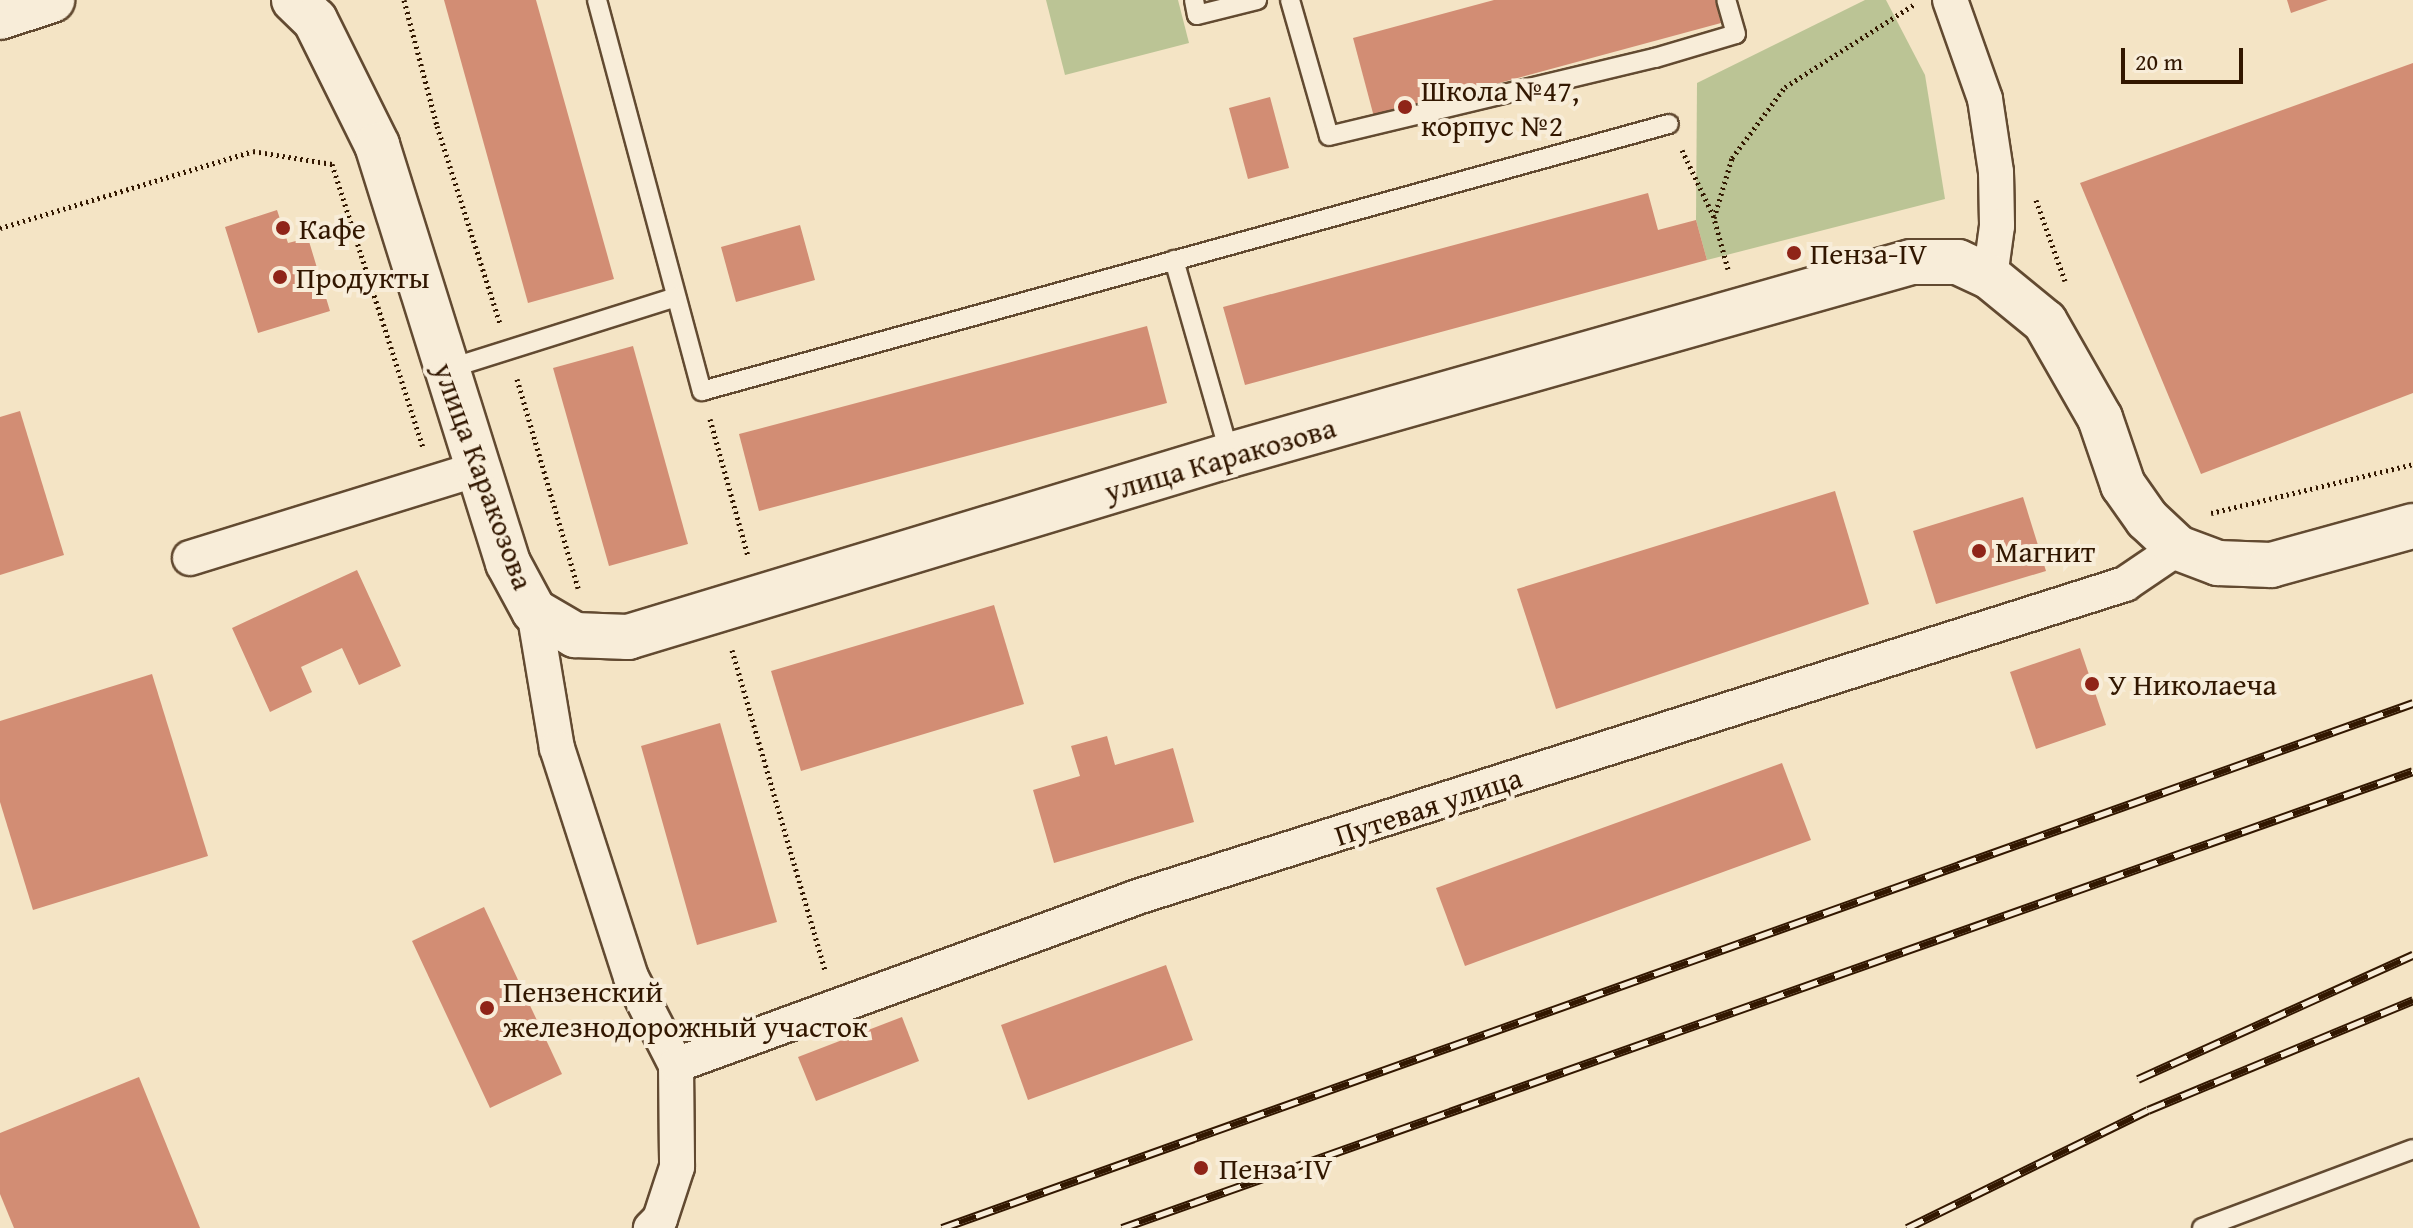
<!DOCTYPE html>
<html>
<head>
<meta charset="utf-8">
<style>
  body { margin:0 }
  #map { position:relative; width:2413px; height:1228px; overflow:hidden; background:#f4e4c5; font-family:"Gentium Book Plus",serif }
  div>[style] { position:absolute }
  .green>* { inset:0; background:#bbc495 }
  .building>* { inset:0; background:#d28d74 }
  .path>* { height:5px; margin-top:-2.5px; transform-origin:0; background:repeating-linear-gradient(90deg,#321700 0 2px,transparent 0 6px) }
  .roads { filter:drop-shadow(2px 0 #624a31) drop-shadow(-2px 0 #624a31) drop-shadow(0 2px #624a31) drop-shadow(0 -2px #624a31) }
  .service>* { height:18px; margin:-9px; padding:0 9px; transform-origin:9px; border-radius:9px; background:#f8edd9 }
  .minor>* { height:34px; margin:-17px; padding:0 17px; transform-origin:17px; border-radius:17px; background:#f8edd9 }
  .secondary>* { height:44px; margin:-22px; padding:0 22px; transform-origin:22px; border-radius:22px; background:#f8edd9 }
  .rail>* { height:9px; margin-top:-4.5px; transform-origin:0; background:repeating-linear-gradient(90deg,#f8edd9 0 18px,#321700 0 36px); box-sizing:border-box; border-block:2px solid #321700 }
  .dots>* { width:22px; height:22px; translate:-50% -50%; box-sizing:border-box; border:4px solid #f8edd9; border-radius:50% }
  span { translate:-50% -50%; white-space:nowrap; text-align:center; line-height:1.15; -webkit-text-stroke:8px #f8edd9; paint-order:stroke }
  .poi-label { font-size:30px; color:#321700 }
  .left { translate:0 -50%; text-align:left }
  .street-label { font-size:30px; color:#321700 }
  .scale { position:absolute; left:2121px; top:48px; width:122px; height:36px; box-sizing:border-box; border:4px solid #321700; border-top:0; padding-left:10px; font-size:24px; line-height:28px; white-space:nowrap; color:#321700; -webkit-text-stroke:6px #f8edd9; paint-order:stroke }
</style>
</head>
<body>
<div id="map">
  <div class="green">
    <i style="clip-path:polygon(1046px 0,1178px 0,1189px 43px,1065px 75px)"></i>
    <i style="clip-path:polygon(1865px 0,1886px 0,1925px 75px,1945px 199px,1707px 260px,1696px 220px,1697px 83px)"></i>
  </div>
  <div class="building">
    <i style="clip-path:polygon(444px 0,536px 0,614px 279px,528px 303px)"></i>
    <i style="clip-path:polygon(1494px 0,1715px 0,1721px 23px,1374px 117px,1353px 38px)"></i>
    <i style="clip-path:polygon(2287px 0,2328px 0,2291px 13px)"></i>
    <i style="clip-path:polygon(2413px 63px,2413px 393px,2201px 474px,2080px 183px)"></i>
    <i style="clip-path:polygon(1270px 97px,1289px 168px,1248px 179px,1229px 108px)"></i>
    <i style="clip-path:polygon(1648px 193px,1658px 230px,1696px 220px,1707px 260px,1245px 385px,1223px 307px)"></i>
    <i style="clip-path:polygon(277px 210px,288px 243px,308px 238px,330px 311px,258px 333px,225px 227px)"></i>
    <i style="clip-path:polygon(800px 225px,815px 280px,736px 302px,721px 247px)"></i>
    <i style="clip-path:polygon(1147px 326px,1167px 403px,759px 511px,739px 434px)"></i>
    <i style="clip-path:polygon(633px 346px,688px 544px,609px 566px,553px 368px)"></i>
    <i style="clip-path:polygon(20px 411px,64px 555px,0 575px,0 417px)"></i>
    <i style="clip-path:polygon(1835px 491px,1869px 604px,1556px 709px,1517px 589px)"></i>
    <i style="clip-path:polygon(2023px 497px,2046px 571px,1936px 604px,1913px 531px)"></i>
    <i style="clip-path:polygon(357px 570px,401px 666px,359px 685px,342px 648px,301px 667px,312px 692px,270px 712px,232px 628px)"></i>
    <i style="clip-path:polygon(994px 605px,1024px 704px,801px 771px,771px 671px)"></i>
    <i style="clip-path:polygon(2080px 648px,2106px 725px,2036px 749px,2010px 672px)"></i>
    <i style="clip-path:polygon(152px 674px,208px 856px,33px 910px,0 802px,0 721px)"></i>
    <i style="clip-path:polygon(720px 723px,777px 922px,697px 945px,641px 746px)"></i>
    <i style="clip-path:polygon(1107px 736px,1115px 765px,1173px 748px,1194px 822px,1054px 863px,1033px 790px,1080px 776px,1071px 746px)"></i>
    <i style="clip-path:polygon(1782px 763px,1811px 840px,1465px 966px,1436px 888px)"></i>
    <i style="clip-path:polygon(484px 907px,562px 1074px,490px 1108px,412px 941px)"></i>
    <i style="clip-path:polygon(1166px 965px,1193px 1040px,1028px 1100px,1001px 1025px)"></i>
    <i style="clip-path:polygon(902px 1017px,919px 1061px,816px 1101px,798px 1057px)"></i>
    <i style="clip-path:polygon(139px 1077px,200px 1228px,14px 1228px,0 1194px,0 1133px)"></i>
  </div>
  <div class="path">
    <i style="left:404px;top:0;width:130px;rotate:75.3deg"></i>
    <i style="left:437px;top:126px;width:208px;rotate:72.3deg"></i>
    <i style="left:1682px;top:150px;width:74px;rotate:64.5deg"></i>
    <i style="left:2036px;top:200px;width:86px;rotate:70.3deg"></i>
    <i style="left:0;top:228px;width:264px;rotate:-16.9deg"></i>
    <i style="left:253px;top:151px;width:80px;rotate:9.3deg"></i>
    <i style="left:332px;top:164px;width:298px;rotate:72.2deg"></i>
    <i style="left:1728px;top:269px;width:53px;rotate:-105.4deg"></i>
    <i style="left:1714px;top:218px;width:63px;rotate:-73.3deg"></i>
    <i style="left:1732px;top:158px;width:89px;rotate:-53.3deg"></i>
    <i style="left:1785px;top:87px;width:154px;rotate:-32.6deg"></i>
    <i style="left:517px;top:379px;width:218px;rotate:73.7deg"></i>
    <i style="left:710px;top:419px;width:142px;rotate:74.5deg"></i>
    <i style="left:2211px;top:513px;width:208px;rotate:-13.6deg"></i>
    <i style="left:732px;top:650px;width:334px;rotate:73.8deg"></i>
  </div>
  <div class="roads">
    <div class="service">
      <i style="left:597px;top:0;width:405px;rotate:75deg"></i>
      <i style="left:702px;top:391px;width:1003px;rotate:-15.44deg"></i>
      <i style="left:1194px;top:0;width:15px;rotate:79deg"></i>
      <i style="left:1197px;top:15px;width:62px;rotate:-14deg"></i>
      <i style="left:1290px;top:0;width:141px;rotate:74deg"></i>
      <i style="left:1329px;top:136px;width:335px;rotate:-13.5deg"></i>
      <i style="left:1655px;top:58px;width:84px;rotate:-16.5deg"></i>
      <i style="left:1736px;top:34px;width:35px;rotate:-106deg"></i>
      <i style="left:1174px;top:260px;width:203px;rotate:74deg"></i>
      <i style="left:448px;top:369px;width:239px;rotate:-17.5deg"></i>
      <i style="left:2202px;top:1228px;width:225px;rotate:-20.5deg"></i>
    </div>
    <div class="minor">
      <i style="left:1950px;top:0;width:105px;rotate:70.5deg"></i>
      <i style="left:1985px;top:99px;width:74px;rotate:81.4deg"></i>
      <i style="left:1996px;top:172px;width:54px;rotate:88.9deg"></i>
      <i style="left:1997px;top:226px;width:51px;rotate:97.8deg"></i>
      <i style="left:190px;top:558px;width:301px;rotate:-17.2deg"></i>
      <i style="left:534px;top:611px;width:139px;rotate:80.5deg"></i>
      <i style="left:557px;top:748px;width:241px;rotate:72.1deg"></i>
      <i style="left:631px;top:977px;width:99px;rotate:62.9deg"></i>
      <i style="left:676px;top:1065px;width:102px;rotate:89.4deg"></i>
      <i style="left:677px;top:1167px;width:55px;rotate:108.1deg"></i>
      <i style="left:660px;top:1219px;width:13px;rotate:135deg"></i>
      <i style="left:676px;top:1065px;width:487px;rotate:-20deg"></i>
      <i style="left:1134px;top:898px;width:1040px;rotate:-17.58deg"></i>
      <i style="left:2125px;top:584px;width:64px;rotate:-34.2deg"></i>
    </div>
    <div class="secondary">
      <i style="left:294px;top:0;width:29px;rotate:44deg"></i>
      <i style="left:315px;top:20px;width:140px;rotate:63.6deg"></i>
      <i style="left:377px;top:145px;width:438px;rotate:72.6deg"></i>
      <i style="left:508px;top:563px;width:55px;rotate:61.6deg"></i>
      <i style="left:534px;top:611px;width:48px;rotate:30.3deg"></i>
      <i style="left:575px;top:635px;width:53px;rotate:2.2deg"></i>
      <i style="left:628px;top:637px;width:629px;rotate:-16.82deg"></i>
      <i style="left:1230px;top:455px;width:708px;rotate:-15.82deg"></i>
      <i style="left:1911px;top:262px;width:47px"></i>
      <i style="left:1958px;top:262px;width:35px;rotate:25deg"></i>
      <i style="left:1990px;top:277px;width:71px;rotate:39.3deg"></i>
      <i style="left:2045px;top:322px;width:111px;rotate:60.2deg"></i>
      <i style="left:2100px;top:418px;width:71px;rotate:71.1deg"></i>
      <i style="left:2123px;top:485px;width:42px;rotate:54.8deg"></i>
      <i style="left:2147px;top:519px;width:42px;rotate:43.1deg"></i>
      <i style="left:2178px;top:548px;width:43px;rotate:20.6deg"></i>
      <i style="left:2218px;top:563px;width:53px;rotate:2.2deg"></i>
      <i style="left:2271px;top:565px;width:147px;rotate:-15.4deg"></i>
      <i style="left:0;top:17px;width:55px;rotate:-18.1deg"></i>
    </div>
  </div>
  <div class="rail">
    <i style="left:2138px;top:1079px;width:302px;rotate:-24.3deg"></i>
    <i style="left:942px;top:1228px;width:1562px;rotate:-19.64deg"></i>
    <i style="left:1122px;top:1228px;width:1369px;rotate:-19.49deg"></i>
    <i style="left:1907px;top:1228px;width:268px;rotate:-26.1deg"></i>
    <i style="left:2148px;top:1110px;width:287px;rotate:-22.5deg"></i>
  </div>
  <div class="dots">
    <i style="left:1405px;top:107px;background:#8f2418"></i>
    <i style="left:283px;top:228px;background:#8f2418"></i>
    <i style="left:1794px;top:253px;background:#8f2418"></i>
    <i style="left:280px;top:277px;background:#8f2418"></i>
    <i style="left:1979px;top:551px;background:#8f2418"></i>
    <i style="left:2092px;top:684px;background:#8f2418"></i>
    <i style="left:487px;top:1008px;background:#8f2418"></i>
    <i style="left:1201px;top:1168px;background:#8f2418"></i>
  </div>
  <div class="poi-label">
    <span class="left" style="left:1421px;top:107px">Школа №47,<br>корпус №2</span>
    <span class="left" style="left:299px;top:228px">Кафе</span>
    <span class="left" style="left:1810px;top:253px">Пенза-IV</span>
    <span class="left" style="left:296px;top:277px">Продукты</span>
    <span class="left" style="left:1995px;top:551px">Магнит</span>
    <span class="left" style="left:2108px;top:684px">У Николаеча</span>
    <span class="left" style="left:503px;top:1008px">Пензенский<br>железнодорожный участок</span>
    <span class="left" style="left:1219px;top:1168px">Пенза IV</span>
  </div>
  <div class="street-label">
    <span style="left:1220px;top:459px;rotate:-16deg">улица Каракозова</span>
    <span style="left:484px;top:476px;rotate:70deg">улица Каракозова</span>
    <span style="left:1428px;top:806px;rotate:-18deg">Путевая улица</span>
  </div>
  <div class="scale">20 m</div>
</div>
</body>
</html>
